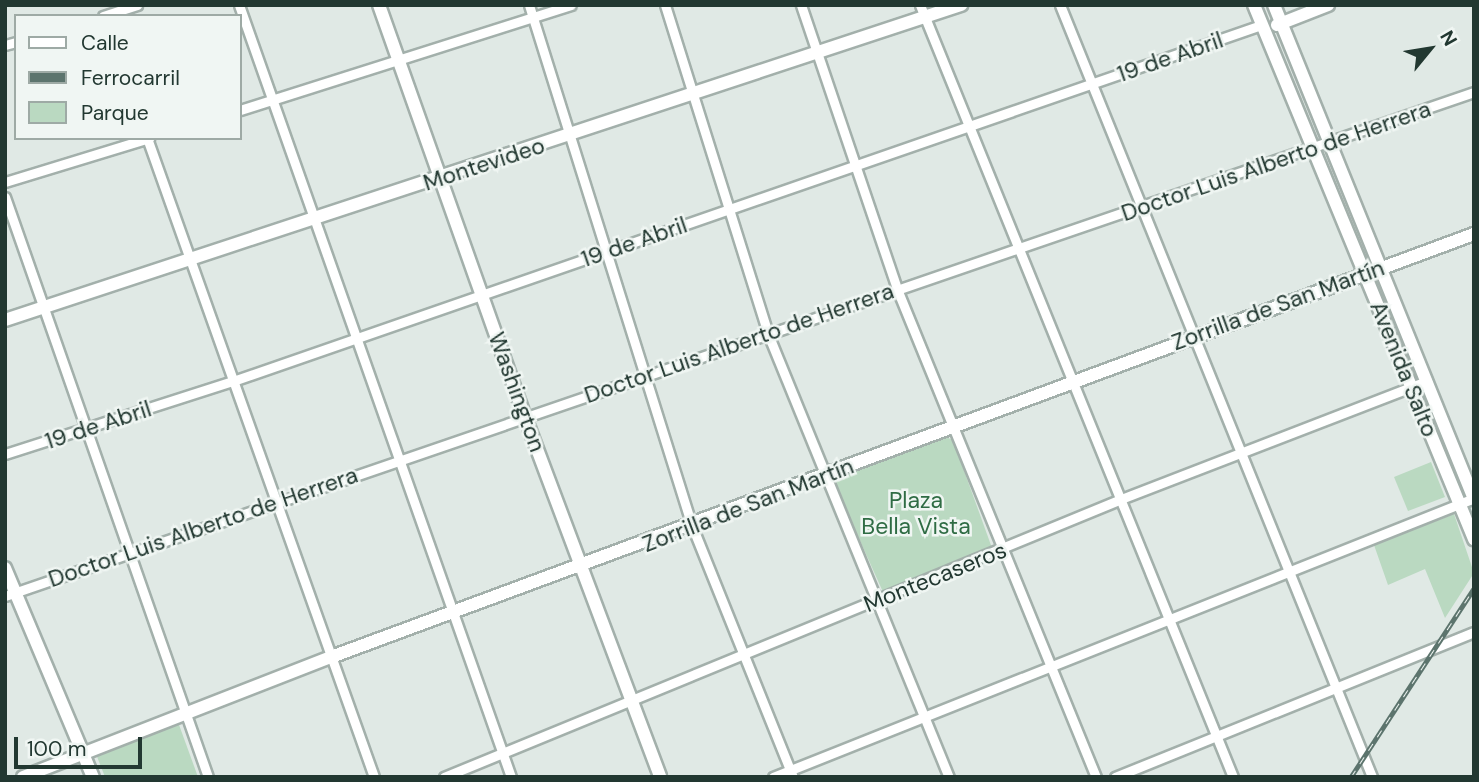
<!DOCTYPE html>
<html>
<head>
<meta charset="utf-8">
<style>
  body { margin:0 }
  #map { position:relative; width:1479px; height:782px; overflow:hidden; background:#e0e9e5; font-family:"DM Sans",sans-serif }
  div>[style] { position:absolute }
  .green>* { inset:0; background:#bad9c1 }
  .roads { filter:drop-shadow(2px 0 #a3b0ab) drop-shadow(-2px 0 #a3b0ab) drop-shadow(0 2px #a3b0ab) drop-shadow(0 -2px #a3b0ab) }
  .street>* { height:9px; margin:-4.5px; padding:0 4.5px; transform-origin:4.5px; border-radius:4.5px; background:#fff }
  .secondary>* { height:12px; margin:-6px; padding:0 6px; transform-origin:6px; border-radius:6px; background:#fff }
  .rail>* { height:5px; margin-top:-2.5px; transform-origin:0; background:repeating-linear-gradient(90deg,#f0f6f3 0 8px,#5c746d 0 16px); box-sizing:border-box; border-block:2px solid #5c746d }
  span { translate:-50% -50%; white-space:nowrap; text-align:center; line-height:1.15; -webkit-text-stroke:5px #f0f6f3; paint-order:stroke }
  .street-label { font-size:23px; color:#223831 }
  .park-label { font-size:23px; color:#2f6c44 }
  .frame { position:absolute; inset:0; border:7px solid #223831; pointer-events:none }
  .legend { position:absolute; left:14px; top:14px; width:228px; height:126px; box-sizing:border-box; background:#f0f6f3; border:2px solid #9eaaa5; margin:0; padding:9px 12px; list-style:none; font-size:21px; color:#223831 }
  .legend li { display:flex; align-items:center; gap:14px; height:35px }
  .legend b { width:35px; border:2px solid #9eaaa5 }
  .north { position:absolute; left:1395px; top:14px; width:70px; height:70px; -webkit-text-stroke:5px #f0f6f3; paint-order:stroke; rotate:60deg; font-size:19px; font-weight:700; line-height:28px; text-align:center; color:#223831 }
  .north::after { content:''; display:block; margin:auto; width:24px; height:32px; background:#223831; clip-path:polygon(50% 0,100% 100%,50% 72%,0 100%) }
  .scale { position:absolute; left:14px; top:737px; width:128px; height:32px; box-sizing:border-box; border:4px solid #223831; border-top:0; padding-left:9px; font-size:21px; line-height:24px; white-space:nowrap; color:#223831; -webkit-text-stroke:5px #f0f6f3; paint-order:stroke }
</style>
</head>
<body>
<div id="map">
  <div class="green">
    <i style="clip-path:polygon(946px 437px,953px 440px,992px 548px,883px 592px,835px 485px,838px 478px)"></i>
    <i style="clip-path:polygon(1431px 462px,1445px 497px,1408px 511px,1394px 477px)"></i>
    <i style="clip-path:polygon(1454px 514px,1474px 573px,1445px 618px,1425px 569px,1388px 585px,1374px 545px)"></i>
    <i style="clip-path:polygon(178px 722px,198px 777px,105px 777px,96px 754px)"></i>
  </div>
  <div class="roads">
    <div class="street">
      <i style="left:239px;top:5px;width:819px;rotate:70.59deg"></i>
      <i style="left:529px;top:5px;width:546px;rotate:72.63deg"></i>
      <i style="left:692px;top:526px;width:271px;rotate:68.1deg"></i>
      <i style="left:665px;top:5px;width:345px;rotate:72.6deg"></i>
      <i style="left:768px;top:334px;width:479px;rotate:67.8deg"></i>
      <i style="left:801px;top:5px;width:300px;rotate:71.3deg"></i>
      <i style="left:897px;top:289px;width:527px;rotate:67.82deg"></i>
      <i style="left:920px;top:5px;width:833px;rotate:67.93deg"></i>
      <i style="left:1060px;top:5px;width:833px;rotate:67.99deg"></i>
      <i style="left:103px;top:16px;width:36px;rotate:-18deg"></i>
      <i style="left:5px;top:45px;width:11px;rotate:-15deg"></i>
      <i style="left:240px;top:110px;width:347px;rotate:-17.6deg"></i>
      <i style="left:147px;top:138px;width:678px;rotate:70.44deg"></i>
      <i style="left:5px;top:182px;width:151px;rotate:-17deg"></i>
      <i style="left:5px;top:197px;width:614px;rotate:70.71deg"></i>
      <i style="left:5px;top:454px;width:239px;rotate:-17.8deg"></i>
      <i style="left:233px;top:381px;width:1088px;rotate:-19.1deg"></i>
      <i style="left:5px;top:596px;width:1553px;rotate:-18.94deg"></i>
      <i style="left:444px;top:777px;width:732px;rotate:-22.32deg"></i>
      <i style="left:1121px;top:499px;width:328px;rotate:-21.1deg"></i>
      <i style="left:773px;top:777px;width:754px;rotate:-21.7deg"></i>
      <i style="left:1115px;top:777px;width:387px;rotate:-22deg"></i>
    </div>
    <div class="secondary">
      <i style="left:379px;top:5px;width:437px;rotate:70.5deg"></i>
      <i style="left:525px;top:417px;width:384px;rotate:69.4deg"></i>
      <i style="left:1254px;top:5px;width:578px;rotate:67.61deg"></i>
      <i style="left:1274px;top:5px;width:533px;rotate:67.96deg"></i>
      <i style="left:1277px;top:25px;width:55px;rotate:-21.4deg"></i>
      <i style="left:5px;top:320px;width:1007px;rotate:-18.24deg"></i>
      <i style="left:5px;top:568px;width:227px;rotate:67.2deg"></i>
      <i style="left:23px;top:777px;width:331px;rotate:-21.3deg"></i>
      <i style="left:331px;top:657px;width:1219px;rotate:-20.31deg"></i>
    </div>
  </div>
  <div class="rail">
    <i style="left:1351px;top:777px;width:225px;rotate:-56.9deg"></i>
  </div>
  <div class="street-label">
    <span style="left:1170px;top:57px;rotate:-19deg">19 de Abril</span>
    <span style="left:1276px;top:161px;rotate:-19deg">Doctor Luis Alberto de Herrera</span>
    <span style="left:484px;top:164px;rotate:-18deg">Montevideo</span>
    <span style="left:634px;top:242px;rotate:-19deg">19 de Abril</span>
    <span style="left:1278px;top:305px;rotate:-20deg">Zorrilla de San Martín</span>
    <span style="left:739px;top:343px;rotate:-19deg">Doctor Luis Alberto de Herrera</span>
    <span style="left:1404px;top:369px;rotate:68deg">Avenida Salto</span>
    <span style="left:517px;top:392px;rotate:70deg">Washington</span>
    <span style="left:98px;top:425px;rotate:-18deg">19 de Abril</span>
    <span style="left:748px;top:505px;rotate:-21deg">Zorrilla de San Martín</span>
    <span style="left:203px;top:527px;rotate:-19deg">Doctor Luis Alberto de Herrera</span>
    <span style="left:935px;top:577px;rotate:-22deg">Montecaseros</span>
  </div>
  <div class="park-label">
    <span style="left:916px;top:513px">Plaza<br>Bella Vista</span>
  </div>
  <div class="frame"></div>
  <ul class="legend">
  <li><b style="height:9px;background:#fff"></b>Calle</li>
  <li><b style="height:9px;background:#5c746d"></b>Ferrocarril</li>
  <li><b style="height:19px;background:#bad9c1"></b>Parque</li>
  </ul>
  <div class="north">N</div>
  <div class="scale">100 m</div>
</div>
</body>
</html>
